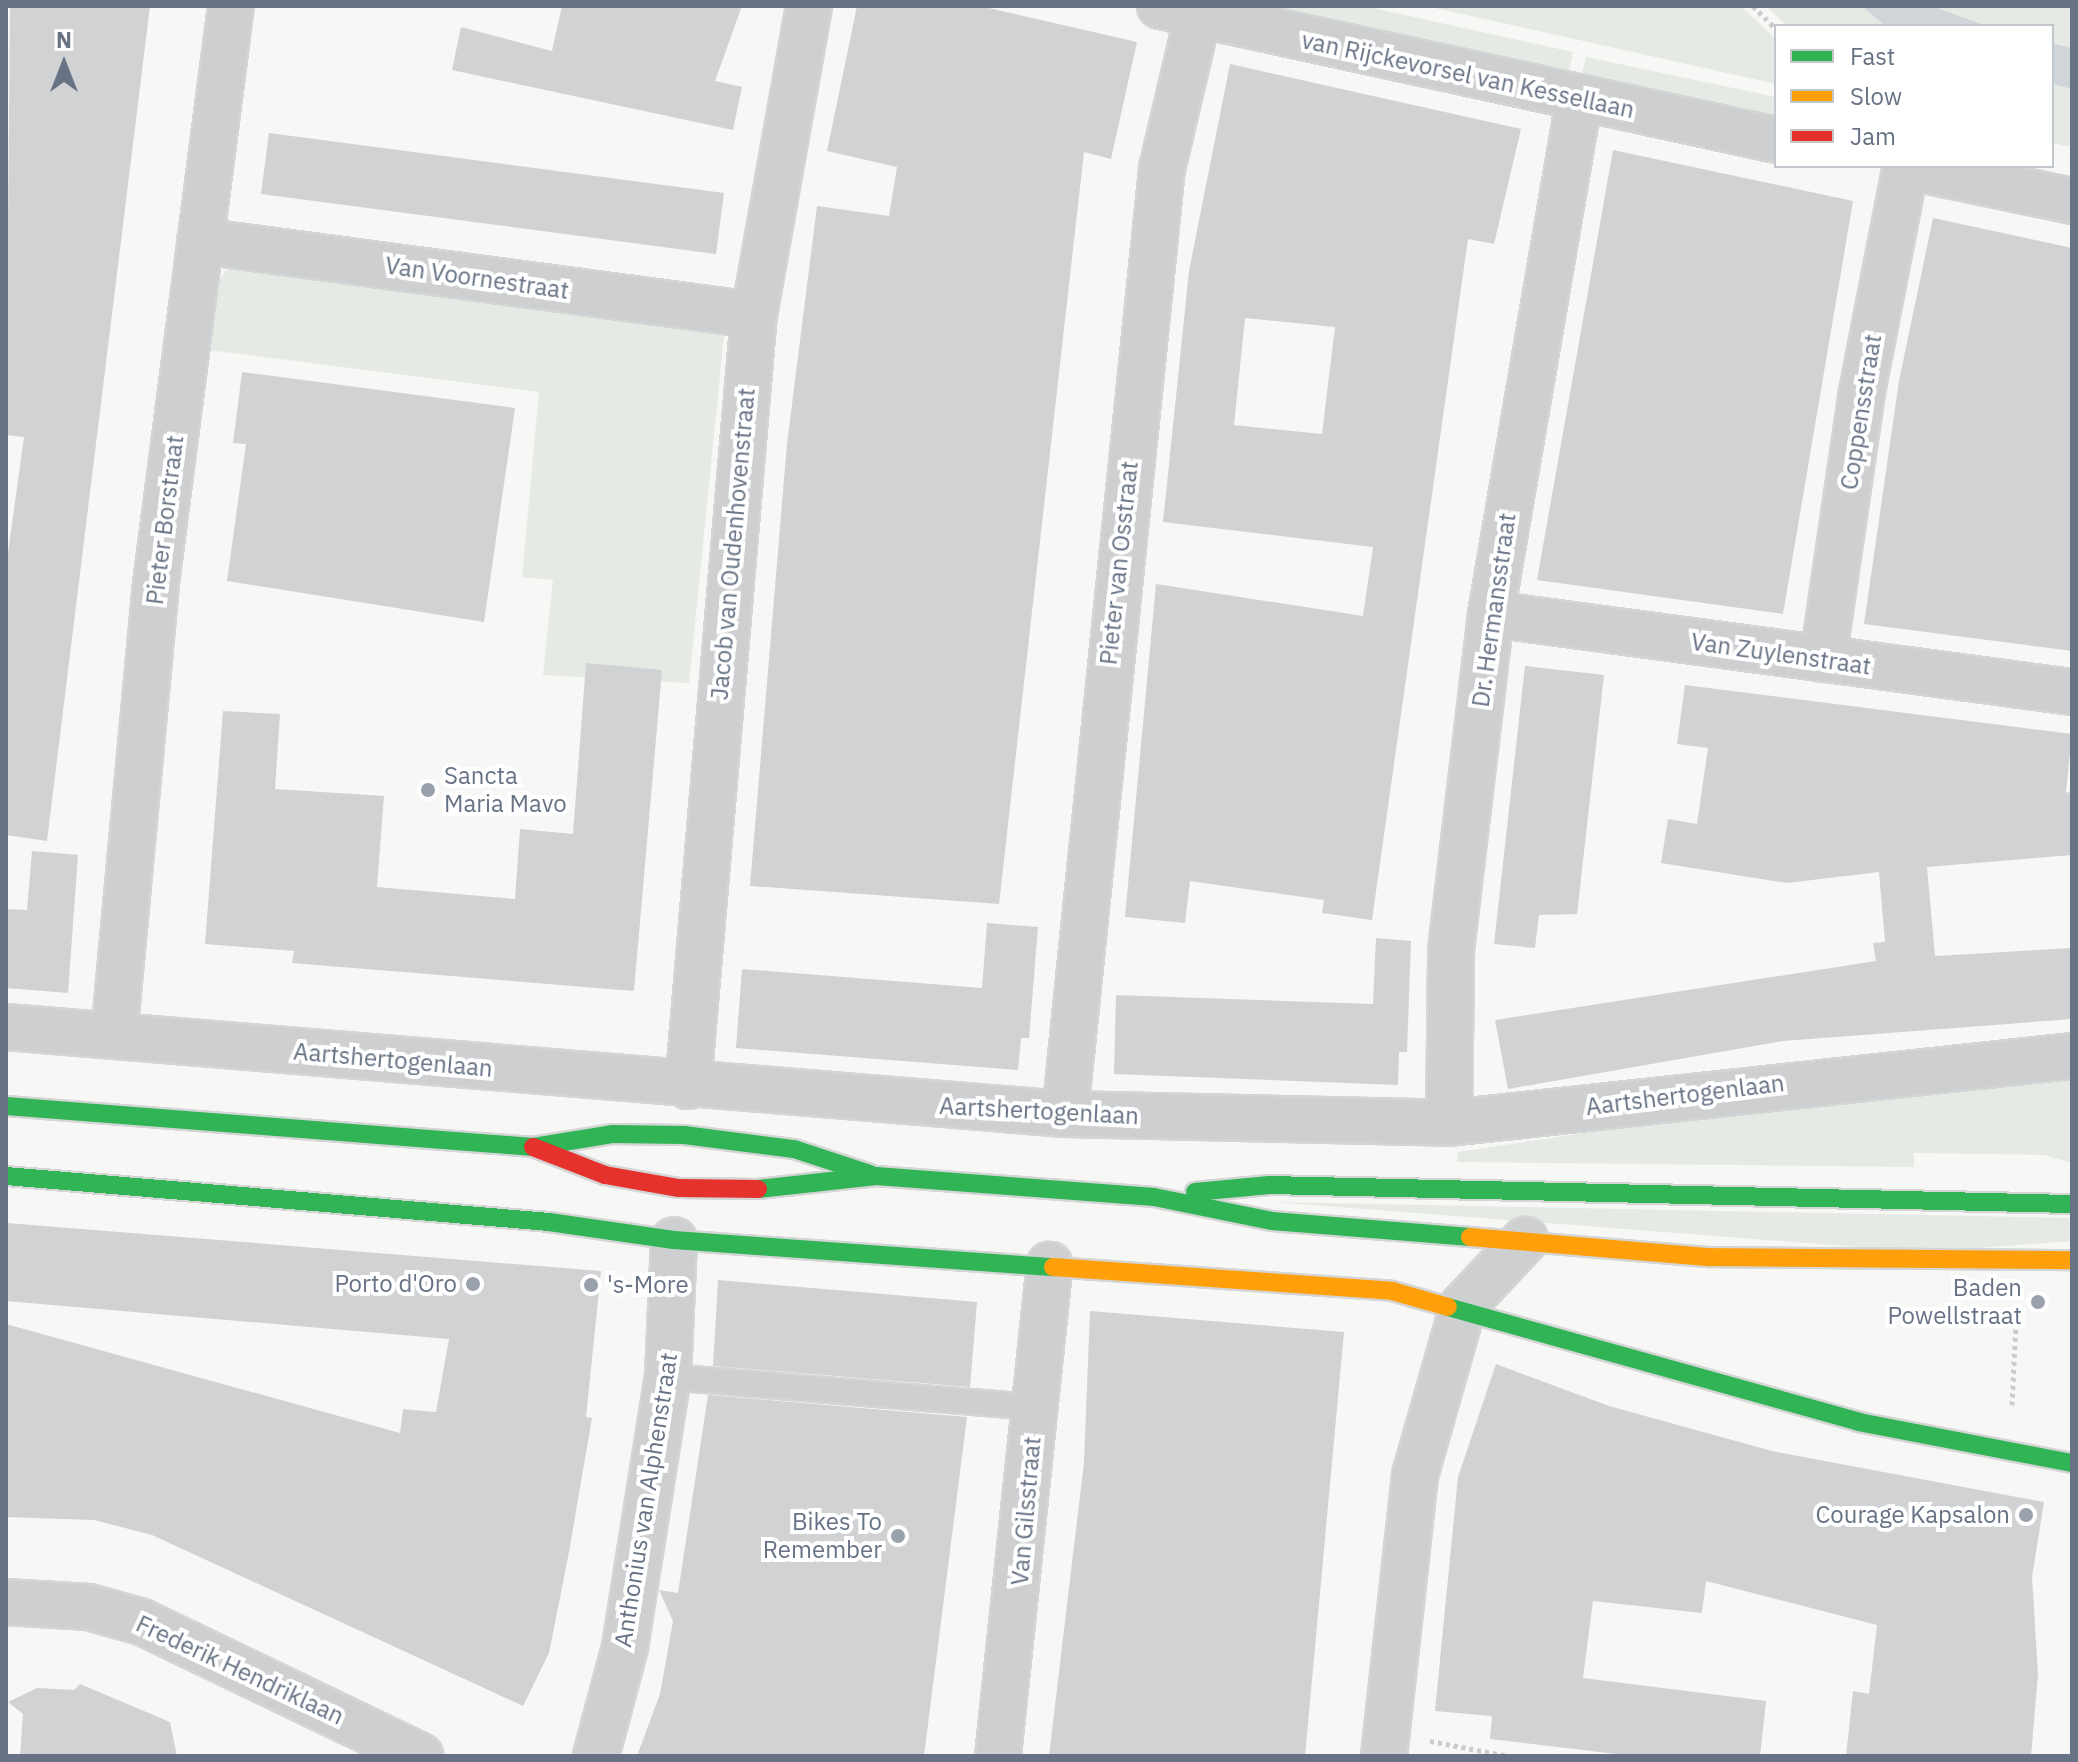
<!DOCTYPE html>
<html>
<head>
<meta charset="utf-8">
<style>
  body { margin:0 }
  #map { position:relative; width:2078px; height:1762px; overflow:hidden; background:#f7f7f6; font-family:"IBM Plex Sans",sans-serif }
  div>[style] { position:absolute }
  .green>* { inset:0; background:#e6eae4 }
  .water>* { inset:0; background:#d0d5d9 }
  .building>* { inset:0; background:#d1d2d3 }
  .path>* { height:5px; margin-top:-2.5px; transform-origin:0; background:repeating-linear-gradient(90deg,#cccccd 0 4px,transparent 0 8px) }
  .roads { filter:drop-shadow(2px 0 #d4d5d5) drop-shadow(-2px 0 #d4d5d5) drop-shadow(0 2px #d4d5d5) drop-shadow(0 -2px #d4d5d5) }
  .lane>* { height:24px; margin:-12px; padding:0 12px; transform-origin:12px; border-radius:12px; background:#cecfd1 }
  .street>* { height:44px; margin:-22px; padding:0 22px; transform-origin:22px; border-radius:22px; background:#cecfd1 }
  .fast>* { height:18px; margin:-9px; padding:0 9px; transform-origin:9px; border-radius:9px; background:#30b455 }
  .slow>* { height:18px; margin:-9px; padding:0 9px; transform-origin:9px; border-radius:9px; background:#ff9f0a }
  .jam>* { height:18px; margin:-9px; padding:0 9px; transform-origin:9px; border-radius:9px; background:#e5322d }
  .dots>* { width:22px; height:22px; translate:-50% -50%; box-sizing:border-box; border:4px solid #fff; border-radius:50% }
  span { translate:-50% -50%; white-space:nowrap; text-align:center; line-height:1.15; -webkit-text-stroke:8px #fff; paint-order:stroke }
  .street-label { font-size:24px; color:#677385 }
  .poi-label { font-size:24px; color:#677385 }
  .left { translate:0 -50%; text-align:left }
  .right { translate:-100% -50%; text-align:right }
  .frame { position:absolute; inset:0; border:8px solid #677385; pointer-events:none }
  .legend { position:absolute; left:1774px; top:24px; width:280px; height:144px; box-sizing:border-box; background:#fff; border:2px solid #c2c7ce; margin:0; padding:10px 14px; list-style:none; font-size:24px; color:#677385 }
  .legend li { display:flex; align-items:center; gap:16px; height:40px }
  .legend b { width:40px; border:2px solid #c2c7ce }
  .north { position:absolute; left:24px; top:24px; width:80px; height:80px; -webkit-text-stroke:6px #fff; paint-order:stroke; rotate:0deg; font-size:22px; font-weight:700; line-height:32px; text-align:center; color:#677385 }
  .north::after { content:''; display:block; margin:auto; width:28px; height:36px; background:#677385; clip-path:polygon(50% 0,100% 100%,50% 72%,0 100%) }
</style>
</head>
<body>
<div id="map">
  <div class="green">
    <i style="clip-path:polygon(1262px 6px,1364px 6px,1573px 52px,1568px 75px)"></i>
    <i style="clip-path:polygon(1426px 6px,1741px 6px,1776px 39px,1776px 84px)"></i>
    <i style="clip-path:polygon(1766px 6px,1862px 6px,1885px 26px,1787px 26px)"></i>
    <i style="clip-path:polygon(1932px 6px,2072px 6px,2072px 48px,2052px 43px,2052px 26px,1987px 26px)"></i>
    <i style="clip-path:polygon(1586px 57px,1776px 97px,1776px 120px,1581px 78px)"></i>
    <i style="clip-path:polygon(2052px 84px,2072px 89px,2072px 147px,2052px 143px)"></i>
    <i style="clip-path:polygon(231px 264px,725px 326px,689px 683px,543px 675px,553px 580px,522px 577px,539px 392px,208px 350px,216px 284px)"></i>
    <i style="clip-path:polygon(2072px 1077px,2072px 1163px,2044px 1155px,1914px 1153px,1914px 1167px,1457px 1162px,1458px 1152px,1643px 1124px)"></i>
    <i style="clip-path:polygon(1273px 1202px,2072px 1218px,2072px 1241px,1924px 1252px)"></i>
  </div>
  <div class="water">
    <i style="clip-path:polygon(1862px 6px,1932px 6px,1987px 26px,1885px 26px)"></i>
    <i style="clip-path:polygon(2052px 43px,2072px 48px,2072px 89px,2052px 84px)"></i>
  </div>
  <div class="building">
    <i style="clip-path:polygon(10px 6px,150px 6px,47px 841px,6px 835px,6px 567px,24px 437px,6px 435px)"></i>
    <i style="clip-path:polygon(562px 6px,742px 6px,715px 81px,742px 87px,733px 130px,452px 70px,461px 27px,552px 51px)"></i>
    <i style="clip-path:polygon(857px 6px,980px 6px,1137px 42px,1111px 159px,1084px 152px,999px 904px,750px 886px,787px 444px,817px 206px,889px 216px,897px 167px,827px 151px)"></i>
    <i style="clip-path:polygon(evenodd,1230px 64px,1521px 129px,1494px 244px,1468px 239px,1372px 920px,1322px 913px,1324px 900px,1190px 881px,1185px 923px,1125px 917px,1156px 584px,1363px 616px,1373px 547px,1163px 522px,1189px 271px,1230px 64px,1245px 318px,1335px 327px,1322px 434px,1234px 425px,1245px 318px)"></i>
    <i style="clip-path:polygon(269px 133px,724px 193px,716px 254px,261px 194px)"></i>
    <i style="clip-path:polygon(1613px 150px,1853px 201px,1783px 614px,1537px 580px)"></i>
    <i style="clip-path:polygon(1933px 218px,2072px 248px,2072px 651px,1864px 624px,1899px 381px)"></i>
    <i style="clip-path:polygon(242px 372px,515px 408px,484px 622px,227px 581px,246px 444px,233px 443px)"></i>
    <i style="clip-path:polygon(586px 663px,662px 670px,634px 991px,292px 963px,294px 951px,205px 944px,223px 711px,280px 714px,275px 789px,384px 796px,377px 887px,515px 899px,520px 829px,573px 834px)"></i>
    <i style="clip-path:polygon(1525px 666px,1604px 675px,1577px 914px,1539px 915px,1535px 948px,1494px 944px)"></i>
    <i style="clip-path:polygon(1685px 685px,2072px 734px,2066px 792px,2072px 793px,2072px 855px,1927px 867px,1935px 956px,2072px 948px,2072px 1019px,1783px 1041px,1508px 1089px,1495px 1020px,1876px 961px,1873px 943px,1885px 942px,1879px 872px,1787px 883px,1661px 863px,1668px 819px,1697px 824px,1708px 748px,1677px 744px)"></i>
    <i style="clip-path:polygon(32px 851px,78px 855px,68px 993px,6px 988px,6px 909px,27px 910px)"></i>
    <i style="clip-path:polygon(987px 923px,1038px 927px,1029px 1038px,1021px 1038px,1018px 1070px,736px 1048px,742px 969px,982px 988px)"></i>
    <i style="clip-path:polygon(1376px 938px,1411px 941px,1407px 1052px,1399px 1052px,1398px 1085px,1114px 1074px,1116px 995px,1373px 1004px)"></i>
    <i style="clip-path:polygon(7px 1223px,601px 1271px,586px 1417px,592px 1418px,569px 1552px,549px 1653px,523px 1706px,152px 1535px,94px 1520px,6px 1517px,6px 1324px,400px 1433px,403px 1409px,436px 1412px,449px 1339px,6px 1301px)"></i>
    <i style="clip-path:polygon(718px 1280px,977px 1302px,970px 1387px,713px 1366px)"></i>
    <i style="clip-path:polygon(1090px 1311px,1344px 1332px,1305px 1756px,1049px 1756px,1084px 1462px)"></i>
    <i style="clip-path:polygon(1496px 1364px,1609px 1406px,1772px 1451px,2044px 1502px,2032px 1577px,2038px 1674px,2031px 1756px,1846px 1756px,1853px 1691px,1869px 1694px,1877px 1625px,1706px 1581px,1702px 1613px,1593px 1601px,1583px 1678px,1766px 1701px,1760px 1756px,1633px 1756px,1490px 1739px,1492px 1716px,1435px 1711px,1458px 1477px)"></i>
    <i style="clip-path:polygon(708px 1395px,967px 1417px,924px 1756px,637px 1756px,660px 1694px,673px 1621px,659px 1590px,678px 1593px)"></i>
    <i style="clip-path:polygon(80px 1684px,170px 1722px,177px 1756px,20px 1756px,23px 1714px,8px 1702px,37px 1688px,74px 1690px)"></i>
  </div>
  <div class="path">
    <i style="left:1753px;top:6px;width:33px;rotate:45deg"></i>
    <i style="left:2012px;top:1405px;width:102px;rotate:-87.2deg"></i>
    <i style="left:1430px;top:1741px;width:80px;rotate:10.8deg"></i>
  </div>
  <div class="roads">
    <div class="lane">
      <i style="left:668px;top:1377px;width:368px;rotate:4.7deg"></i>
    </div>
    <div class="street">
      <i style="left:1160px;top:6px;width:630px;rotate:12.27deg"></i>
      <i style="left:1905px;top:166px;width:171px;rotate:11.8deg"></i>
      <i style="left:200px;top:241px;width:559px;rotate:7.61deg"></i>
      <i style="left:1491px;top:614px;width:586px;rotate:7.65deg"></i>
      <i style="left:1823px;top:659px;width:265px;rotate:-81.7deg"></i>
      <i style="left:1861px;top:397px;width:235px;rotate:-79deg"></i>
      <i style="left:6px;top:1027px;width:1063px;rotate:4.7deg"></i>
      <i style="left:1065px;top:1114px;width:384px;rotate:1.3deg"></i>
      <i style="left:1449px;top:1123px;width:627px;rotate:-6.14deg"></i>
      <i style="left:114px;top:1036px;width:447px;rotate:-84.7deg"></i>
      <i style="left:155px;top:591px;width:590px;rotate:-82.6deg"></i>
      <i style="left:688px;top:1086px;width:774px;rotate:-85.11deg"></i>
      <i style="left:754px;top:315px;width:314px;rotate:-79.9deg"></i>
      <i style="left:1065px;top:1114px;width:950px;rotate:-84.14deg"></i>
      <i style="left:1162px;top:169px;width:158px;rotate:-76.8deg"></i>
      <i style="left:1449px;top:1123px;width:173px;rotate:-89.3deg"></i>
      <i style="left:1451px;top:950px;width:338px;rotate:-83.2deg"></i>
      <i style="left:1491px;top:614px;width:520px;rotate:-80.27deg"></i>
      <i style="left:6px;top:1602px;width:83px;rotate:3.4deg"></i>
      <i style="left:89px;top:1607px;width:55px;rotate:15.8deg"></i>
      <i style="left:142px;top:1622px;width:309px;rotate:25.7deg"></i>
      <i style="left:596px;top:1756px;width:113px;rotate:-75.1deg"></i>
      <i style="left:625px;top:1647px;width:273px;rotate:-81deg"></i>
      <i style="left:668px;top:1377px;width:137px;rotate:-87.5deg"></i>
      <i style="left:998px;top:1756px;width:494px;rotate:-84deg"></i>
      <i style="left:1384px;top:1756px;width:283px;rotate:-83.7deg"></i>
      <i style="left:1415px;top:1475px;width:176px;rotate:-74.1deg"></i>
      <i style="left:1463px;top:1306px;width:91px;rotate:-46.8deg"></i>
    </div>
    <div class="fast">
      <i style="left:6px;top:1106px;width:529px;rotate:4.45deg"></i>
      <i style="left:533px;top:1147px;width:80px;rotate:-9.3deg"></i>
      <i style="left:612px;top:1134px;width:72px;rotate:0.8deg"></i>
      <i style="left:684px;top:1135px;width:111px;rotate:7.3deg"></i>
      <i style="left:794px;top:1149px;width:80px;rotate:18.2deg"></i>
      <i style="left:6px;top:1176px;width:545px;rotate:4.84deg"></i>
      <i style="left:549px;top:1222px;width:126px;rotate:8.2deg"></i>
      <i style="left:674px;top:1240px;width:380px;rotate:4.1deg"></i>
      <i style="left:758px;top:1189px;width:119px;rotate:-6.3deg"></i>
      <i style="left:876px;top:1176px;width:279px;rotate:4.3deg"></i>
      <i style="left:1154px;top:1197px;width:120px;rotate:11.5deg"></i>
      <i style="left:1272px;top:1221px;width:199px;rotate:4.6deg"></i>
      <i style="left:1195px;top:1192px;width:75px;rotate:-5.3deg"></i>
      <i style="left:1270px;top:1185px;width:802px;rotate:1.36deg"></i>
      <i style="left:1448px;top:1307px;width:427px;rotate:15.6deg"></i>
      <i style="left:1859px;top:1422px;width:217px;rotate:10.9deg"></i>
    </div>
    <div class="slow">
      <i style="left:1470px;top:1237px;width:241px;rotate:4.8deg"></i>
      <i style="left:1710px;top:1257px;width:362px;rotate:0.5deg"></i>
      <i style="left:1053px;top:1267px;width:340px;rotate:4deg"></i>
      <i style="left:1392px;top:1291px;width:58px;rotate:15.9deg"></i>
    </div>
    <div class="jam">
      <i style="left:533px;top:1147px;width:77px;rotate:21.3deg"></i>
      <i style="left:605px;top:1175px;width:75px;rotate:10deg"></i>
      <i style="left:679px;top:1188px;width:79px;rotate:0.7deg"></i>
    </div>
  </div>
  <div class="dots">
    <i style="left:428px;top:790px;background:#99a1ad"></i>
    <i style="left:473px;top:1284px;background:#99a1ad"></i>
    <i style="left:591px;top:1285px;background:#99a1ad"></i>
    <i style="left:2038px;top:1302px;background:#99a1ad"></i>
    <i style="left:2026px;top:1515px;background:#99a1ad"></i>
    <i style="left:898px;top:1536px;background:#99a1ad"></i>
  </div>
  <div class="street-label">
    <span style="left:1468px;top:75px;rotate:12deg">van Rijckevorsel van Kessellaan</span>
    <span style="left:477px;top:278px;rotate:8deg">Van Voornestraat</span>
    <span style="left:1861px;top:412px;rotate:-81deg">Coppensstraat</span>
    <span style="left:165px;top:520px;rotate:-83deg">Pieter Borstraat</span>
    <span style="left:733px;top:544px;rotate:-85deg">Jacob van Oudenhovenstraat</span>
    <span style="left:1119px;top:563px;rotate:-84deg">Pieter van Osstraat</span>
    <span style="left:1494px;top:610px;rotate:-82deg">Dr. Hermansstraat</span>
    <span style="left:1781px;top:654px;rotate:8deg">Van Zuylenstraat</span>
    <span style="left:393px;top:1060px;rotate:5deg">Aartshertogenlaan</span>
    <span style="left:1685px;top:1095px;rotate:-7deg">Aartshertogenlaan</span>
    <span style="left:1039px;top:1111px;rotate:3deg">Aartshertogenlaan</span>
    <span style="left:646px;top:1500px;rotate:-81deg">Anthonius van Alphenstraat</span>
    <span style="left:1026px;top:1511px;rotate:-85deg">Van Gilsstraat</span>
    <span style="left:240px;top:1670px;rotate:25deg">Frederik Hendriklaan</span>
  </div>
  <div class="poi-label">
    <span class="left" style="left:444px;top:790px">Sancta<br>Maria Mavo</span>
    <span class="right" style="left:457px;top:1284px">Porto d'Oro</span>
    <span class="left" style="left:607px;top:1285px">'s-More</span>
    <span class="right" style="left:2022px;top:1302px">Baden<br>Powellstraat</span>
    <span class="right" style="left:2010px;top:1515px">Courage Kapsalon</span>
    <span class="right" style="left:882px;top:1536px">Bikes To<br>Remember</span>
  </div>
  <div class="frame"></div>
  <ul class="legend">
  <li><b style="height:10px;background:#30b455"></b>Fast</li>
  <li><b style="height:10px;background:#ff9f0a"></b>Slow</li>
  <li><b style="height:10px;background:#e5322d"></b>Jam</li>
  </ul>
  <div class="north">N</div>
</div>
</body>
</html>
